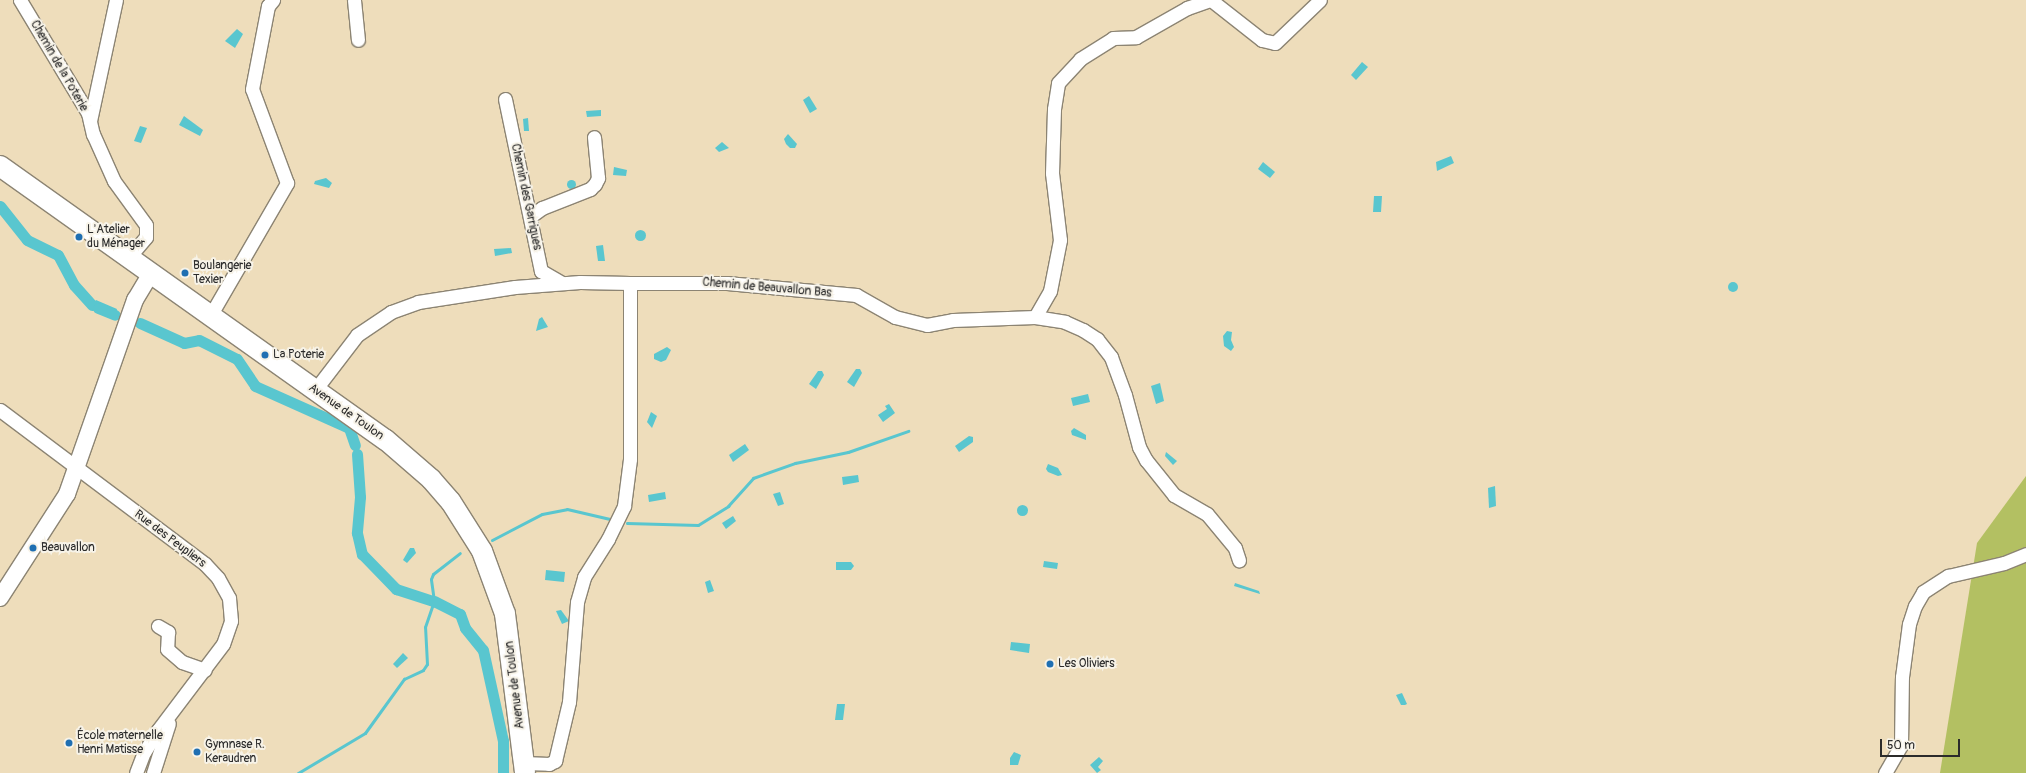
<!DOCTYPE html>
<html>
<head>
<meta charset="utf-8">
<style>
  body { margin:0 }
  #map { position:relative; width:2026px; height:773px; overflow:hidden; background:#edb; font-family:Pangolin,sans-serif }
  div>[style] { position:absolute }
  .green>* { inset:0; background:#b3c062 }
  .water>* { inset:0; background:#59c6cf }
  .round { border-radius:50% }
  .stream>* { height:3px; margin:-1.5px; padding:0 1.5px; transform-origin:1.5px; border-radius:1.5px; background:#59c6cf }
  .canal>* { height:11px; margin:-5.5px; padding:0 5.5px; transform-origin:5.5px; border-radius:5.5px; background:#59c6cf }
  .roads { filter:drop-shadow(1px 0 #8c8473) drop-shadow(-1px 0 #8c8473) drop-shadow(0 1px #8c8473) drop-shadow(0 -1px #8c8473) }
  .minor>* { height:13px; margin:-6.5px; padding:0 6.5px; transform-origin:6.5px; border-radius:6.5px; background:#fff }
  .tertiary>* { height:16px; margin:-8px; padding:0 8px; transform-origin:8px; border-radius:8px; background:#fff }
  .primary>* { height:20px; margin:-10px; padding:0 10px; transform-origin:10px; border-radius:10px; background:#fff }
  .dots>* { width:11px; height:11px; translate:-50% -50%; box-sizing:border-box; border:2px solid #f7f3e8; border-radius:50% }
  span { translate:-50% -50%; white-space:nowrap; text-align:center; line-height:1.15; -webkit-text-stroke:4px #f7f3e8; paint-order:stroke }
  .street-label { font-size:12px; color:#2b2b2b }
  .poi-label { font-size:12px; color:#2b2b2b }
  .left { translate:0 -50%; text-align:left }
  .scale { position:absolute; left:1880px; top:739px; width:80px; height:18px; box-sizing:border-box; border:2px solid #2b2b2b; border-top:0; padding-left:5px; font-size:12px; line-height:14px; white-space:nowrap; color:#2b2b2b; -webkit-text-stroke:3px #f7f3e8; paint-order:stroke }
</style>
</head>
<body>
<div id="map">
  <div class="green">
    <i style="clip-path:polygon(2026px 476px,2026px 773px,1940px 773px,1977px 543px)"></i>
  </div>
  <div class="water">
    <i style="clip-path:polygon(237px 29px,243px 34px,235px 48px,225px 41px)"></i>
    <i style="clip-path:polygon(1362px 62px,1368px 67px,1356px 80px,1351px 75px)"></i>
    <i style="clip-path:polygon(809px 96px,817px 109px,810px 113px,803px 100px)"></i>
    <i style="clip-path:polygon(601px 110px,601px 116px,587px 117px,586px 111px)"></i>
    <i style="clip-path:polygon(184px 116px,203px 130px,200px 136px,179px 125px)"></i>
    <i style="clip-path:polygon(528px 118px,529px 131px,524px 131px,523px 119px)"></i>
    <i style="clip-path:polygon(140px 126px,147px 128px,141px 143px,134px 141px)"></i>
    <i style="clip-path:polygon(788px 134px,797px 144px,795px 148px,790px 148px,786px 144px,784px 139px)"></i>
    <i style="clip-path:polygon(722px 142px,729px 148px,719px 152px,715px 148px)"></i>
    <i style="clip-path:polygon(1451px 156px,1454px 163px,1437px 171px,1436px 162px)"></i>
    <i style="clip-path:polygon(1263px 162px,1275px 172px,1270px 178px,1258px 169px)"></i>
    <i style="clip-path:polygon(614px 167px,627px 170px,626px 176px,613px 175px)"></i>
    <i style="clip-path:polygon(326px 178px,332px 183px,329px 188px,314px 184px,315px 181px)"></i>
    <i class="round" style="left:566.5px;top:179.5px;width:9px;height:9px"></i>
    <i style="clip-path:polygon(1374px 196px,1382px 196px,1381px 212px,1373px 212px)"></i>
    <i class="round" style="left:634.5px;top:229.5px;width:11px;height:11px"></i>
    <i style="clip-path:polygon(603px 245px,605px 261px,598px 261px,596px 246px)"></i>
    <i style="clip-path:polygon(511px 248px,512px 253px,495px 256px,494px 249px)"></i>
    <i class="round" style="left:1728px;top:282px;width:10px;height:10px"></i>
    <i style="clip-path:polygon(96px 300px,117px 309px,114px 318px,107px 316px,114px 312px,94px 303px)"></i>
    <i style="clip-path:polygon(542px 317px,548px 327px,536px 331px,539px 319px)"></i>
    <i style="clip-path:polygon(1227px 331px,1232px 332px,1231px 340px,1234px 347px,1231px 351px,1224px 346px,1223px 336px)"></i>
    <i style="clip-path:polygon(667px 347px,671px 350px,666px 360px,661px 362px,654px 359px,654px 354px)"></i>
    <i style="clip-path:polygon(856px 369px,860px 369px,862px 373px,854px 387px,847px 382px)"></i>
    <i style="clip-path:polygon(818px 371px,822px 371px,824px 375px,816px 389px,809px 384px)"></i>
    <i style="clip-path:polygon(1160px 383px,1164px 401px,1156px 404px,1151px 386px)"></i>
    <i style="clip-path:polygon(1088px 394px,1090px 402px,1073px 406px,1071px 398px)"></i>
    <i style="clip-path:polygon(889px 404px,895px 413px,883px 422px,878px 415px,887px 409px,885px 406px)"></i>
    <i style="clip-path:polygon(651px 412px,657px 416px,652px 428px,647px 422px)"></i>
    <i style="clip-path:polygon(1074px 428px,1086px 435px,1086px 440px,1072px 435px,1071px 431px)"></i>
    <i style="clip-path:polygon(969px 436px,973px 437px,973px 442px,959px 452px,955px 446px)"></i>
    <i style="clip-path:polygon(745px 444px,749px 450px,733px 462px,729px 455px)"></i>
    <i style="clip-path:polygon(1166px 452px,1177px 461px,1173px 465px,1165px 456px)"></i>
    <i style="clip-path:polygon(1048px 464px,1058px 468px,1062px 475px,1058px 476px,1048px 472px,1046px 469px)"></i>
    <i style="clip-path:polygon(858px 475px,859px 482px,843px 485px,842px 477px)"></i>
    <i style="clip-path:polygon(1495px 486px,1496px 506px,1489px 508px,1488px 488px)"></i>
    <i style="clip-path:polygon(665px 492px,666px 499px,649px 502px,648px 495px)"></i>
    <i style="clip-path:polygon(780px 492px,784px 504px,778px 506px,773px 494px)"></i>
    <i class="round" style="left:1016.5px;top:504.5px;width:11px;height:11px"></i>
    <i style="clip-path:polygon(733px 516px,736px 521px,726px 529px,722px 523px)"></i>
    <i style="clip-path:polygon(410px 548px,414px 548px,416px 553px,407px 563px,403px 560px)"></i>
    <i style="clip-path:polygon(1044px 561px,1058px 563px,1057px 569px,1043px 567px)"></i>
    <i style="clip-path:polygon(836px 562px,851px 562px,854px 566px,851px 570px,836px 570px)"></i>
    <i style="clip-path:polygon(546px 570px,565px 572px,564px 582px,545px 580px)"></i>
    <i style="clip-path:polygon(710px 580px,714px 591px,708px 593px,705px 582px)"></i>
    <i style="clip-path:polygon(1235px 583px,1259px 591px,1260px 594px,1234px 586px)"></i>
    <i style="clip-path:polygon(561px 610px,569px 621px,562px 624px,556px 611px)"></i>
    <i style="clip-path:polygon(1011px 642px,1030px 644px,1029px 653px,1010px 650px)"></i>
    <i style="clip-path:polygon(403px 653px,408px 658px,397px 668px,393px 664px)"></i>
    <i style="clip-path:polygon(1402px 693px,1407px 704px,1405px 705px,1401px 705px,1396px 695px)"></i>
    <i style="clip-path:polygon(837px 704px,845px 704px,843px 720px,835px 720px)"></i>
    <i style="clip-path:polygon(1014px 752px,1021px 755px,1018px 765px,1010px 765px,1010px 758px)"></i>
    <i style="clip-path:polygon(1099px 757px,1103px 761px,1098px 767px,1101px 770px,1097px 773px,1090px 765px)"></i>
  </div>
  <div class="stream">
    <i style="left:627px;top:523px;width:71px;rotate:1.6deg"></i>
    <i style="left:698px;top:525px;width:36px;rotate:-32deg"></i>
    <i style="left:728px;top:506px;width:38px;rotate:-48deg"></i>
    <i style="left:753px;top:478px;width:45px;rotate:-19.7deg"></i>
    <i style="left:795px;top:463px;width:54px;rotate:-11.7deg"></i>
    <i style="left:848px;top:452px;width:64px;rotate:-19.3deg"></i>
    <i style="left:492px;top:540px;width:56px;rotate:-27.5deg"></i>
    <i style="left:542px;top:514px;width:25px;rotate:-11deg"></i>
    <i style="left:567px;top:509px;width:44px;rotate:13.1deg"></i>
    <i style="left:298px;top:773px;width:78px;rotate:-30.8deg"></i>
    <i style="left:365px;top:733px;width:67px;rotate:-54.2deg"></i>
    <i style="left:404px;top:679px;width:21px;rotate:-25deg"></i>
    <i style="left:423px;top:670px;width:7px;rotate:-56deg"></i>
    <i style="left:427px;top:664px;width:37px;rotate:-93deg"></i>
    <i style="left:425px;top:627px;width:28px;rotate:-71deg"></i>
    <i style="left:434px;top:601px;width:22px;rotate:-98deg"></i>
    <i style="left:431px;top:579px;width:5px;rotate:-68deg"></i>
    <i style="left:433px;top:574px;width:34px;rotate:-38deg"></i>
  </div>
  <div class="canal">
    <i style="left:0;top:206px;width:43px;rotate:51.5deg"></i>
    <i style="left:27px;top:240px;width:34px;rotate:26deg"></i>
    <i style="left:58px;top:255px;width:34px;rotate:62deg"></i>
    <i style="left:74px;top:285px;width:27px;rotate:48deg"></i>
    <i style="left:98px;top:308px;width:18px;rotate:22deg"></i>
    <i style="left:140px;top:323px;width:48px;rotate:24.4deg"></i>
    <i style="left:184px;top:343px;width:15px;rotate:-11deg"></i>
    <i style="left:199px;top:340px;width:42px;rotate:26.6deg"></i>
    <i style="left:237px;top:359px;width:32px;rotate:56deg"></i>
    <i style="left:255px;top:386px;width:103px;rotate:24.1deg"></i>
    <i style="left:349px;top:428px;width:18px;rotate:71deg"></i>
    <i style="left:357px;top:454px;width:43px;rotate:86deg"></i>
    <i style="left:360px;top:497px;width:36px;rotate:95deg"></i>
    <i style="left:357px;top:533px;width:22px;rotate:77deg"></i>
    <i style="left:362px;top:554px;width:49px;rotate:45.8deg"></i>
    <i style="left:396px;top:589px;width:40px;rotate:18deg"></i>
    <i style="left:434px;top:601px;width:29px;rotate:27deg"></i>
    <i style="left:460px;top:614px;width:15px;rotate:70deg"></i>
    <i style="left:465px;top:628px;width:28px;rotate:51deg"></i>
    <i style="left:483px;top:650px;width:93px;rotate:77.6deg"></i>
    <i style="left:503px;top:741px;width:32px;rotate:90deg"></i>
  </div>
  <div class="roads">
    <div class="minor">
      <i style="left:20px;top:0;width:132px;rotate:59deg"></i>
      <i style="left:88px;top:113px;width:22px;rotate:77deg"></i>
      <i style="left:93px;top:134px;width:51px;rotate:65.9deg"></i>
      <i style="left:114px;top:181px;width:54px;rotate:54deg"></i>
      <i style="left:146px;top:225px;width:12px;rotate:90deg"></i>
      <i style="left:146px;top:237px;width:26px;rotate:130deg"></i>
      <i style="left:354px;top:0;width:40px;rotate:84.3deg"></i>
      <i style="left:1211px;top:0;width:65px;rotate:38.1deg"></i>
      <i style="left:1262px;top:40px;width:13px;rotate:13deg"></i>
      <i style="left:1275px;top:43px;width:62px;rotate:-43.7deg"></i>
      <i style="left:505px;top:99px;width:176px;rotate:78.2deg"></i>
      <i style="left:541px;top:271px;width:24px;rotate:30deg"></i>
      <i style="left:90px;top:121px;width:124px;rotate:-77.9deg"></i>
      <i style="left:531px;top:216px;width:14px;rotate:-36deg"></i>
      <i style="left:542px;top:208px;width:52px;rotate:-21.6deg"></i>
      <i style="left:590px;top:189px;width:7px;rotate:-45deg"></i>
      <i style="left:595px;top:184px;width:7px;rotate:-63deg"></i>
      <i style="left:598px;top:178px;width:41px;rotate:-95.6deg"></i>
      <i style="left:210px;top:316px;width:154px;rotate:-59.9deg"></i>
      <i style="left:287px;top:183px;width:100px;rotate:-110.4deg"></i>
      <i style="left:252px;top:89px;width:85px;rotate:-79.1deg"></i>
      <i style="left:268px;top:6px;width:8px;rotate:-50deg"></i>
      <i style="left:1035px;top:317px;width:30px;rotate:-60deg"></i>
      <i style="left:1050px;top:291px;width:52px;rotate:-78.9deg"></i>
      <i style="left:1060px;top:240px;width:67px;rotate:-96.8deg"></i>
      <i style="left:1052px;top:173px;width:64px;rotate:-88.2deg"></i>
      <i style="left:1054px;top:109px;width:26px;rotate:-81deg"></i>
      <i style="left:1058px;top:83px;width:33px;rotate:-47deg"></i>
      <i style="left:1080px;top:59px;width:39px;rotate:-32deg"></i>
      <i style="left:1113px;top:38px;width:23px;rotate:-2deg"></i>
      <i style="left:1136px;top:37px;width:59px;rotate:-29.6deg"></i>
      <i style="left:1187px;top:8px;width:24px;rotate:-19deg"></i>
      <i style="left:315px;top:390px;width:69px;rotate:-52.6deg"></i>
      <i style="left:357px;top:335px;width:41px;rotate:-34.1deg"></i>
      <i style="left:391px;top:312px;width:29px;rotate:-20deg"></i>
      <i style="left:418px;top:302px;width:98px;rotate:-8.8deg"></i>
      <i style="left:515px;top:287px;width:65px;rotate:-4.4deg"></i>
      <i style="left:580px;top:282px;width:50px;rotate:1.1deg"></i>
      <i style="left:0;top:410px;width:256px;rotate:36.9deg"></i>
      <i style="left:205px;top:564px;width:19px;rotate:47deg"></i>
      <i style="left:218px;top:578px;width:23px;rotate:61deg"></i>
      <i style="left:229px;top:598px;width:23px;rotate:85deg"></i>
      <i style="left:231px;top:621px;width:24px;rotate:109deg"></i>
      <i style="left:223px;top:644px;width:108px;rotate:127.1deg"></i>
      <i style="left:158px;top:730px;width:26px;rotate:122deg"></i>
      <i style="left:144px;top:752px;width:22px;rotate:111deg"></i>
      <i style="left:158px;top:626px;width:12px;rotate:31deg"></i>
      <i style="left:168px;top:632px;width:17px;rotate:93deg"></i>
      <i style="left:167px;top:649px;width:20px;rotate:41deg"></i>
      <i style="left:182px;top:662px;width:24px;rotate:19deg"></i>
      <i style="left:524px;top:763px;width:25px;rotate:2deg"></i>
      <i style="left:549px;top:764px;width:7px;rotate:-27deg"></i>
      <i style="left:555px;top:761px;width:61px;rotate:-76.7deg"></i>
      <i style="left:569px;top:702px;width:100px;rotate:-85.4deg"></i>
      <i style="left:577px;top:602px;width:26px;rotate:-74deg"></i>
      <i style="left:584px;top:577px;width:45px;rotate:-57.7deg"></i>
      <i style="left:608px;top:539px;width:37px;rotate:-64deg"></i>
      <i style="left:624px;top:506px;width:47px;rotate:-82.7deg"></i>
      <i style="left:630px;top:459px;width:176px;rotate:-90deg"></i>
      <i style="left:630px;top:283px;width:97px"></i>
      <i style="left:727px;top:283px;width:130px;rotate:5.3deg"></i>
      <i style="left:856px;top:295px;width:45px;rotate:29.4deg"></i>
      <i style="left:895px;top:317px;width:33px;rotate:14deg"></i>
      <i style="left:927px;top:325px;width:26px;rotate:-11deg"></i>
      <i style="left:953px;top:320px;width:82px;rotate:-2.1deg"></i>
      <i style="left:1035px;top:317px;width:30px;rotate:9deg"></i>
      <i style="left:1065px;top:322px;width:20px;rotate:24deg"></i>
      <i style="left:1083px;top:330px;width:17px;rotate:33deg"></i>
      <i style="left:1097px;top:339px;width:23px;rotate:52deg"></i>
      <i style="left:1111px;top:357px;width:40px;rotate:69.8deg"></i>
      <i style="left:1125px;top:395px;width:54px;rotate:74.9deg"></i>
      <i style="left:1139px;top:447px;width:15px;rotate:62deg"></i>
      <i style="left:1146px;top:460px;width:45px;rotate:51.3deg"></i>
      <i style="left:1174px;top:495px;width:38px;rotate:30deg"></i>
      <i style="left:1207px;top:514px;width:44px;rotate:50.5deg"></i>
      <i style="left:1235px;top:548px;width:13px;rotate:72deg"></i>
      <i style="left:153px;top:773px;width:52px;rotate:-72.3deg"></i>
      <i style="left:1885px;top:773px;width:32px;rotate:-60deg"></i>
      <i style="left:1901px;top:745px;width:68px;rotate:-89.2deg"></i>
      <i style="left:1902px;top:677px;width:53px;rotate:-82.5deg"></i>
      <i style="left:1909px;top:624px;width:19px;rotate:-72deg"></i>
      <i style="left:1915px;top:606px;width:16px;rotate:-60deg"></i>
      <i style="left:1923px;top:592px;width:30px;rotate:-33deg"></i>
      <i style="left:1948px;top:576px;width:57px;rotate:-13.1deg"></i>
      <i style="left:2004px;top:563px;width:24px;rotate:-22deg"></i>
    </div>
    <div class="tertiary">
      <i style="left:0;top:598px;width:124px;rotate:-57.2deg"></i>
      <i style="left:67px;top:494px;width:206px;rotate:-70.7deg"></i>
      <i style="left:135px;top:300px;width:31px;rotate:-59deg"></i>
    </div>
    <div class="primary">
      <i style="left:0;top:166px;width:473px;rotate:35.4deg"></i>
      <i style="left:386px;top:440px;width:60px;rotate:40.9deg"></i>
      <i style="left:431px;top:479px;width:30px;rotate:49deg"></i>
      <i style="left:451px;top:502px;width:58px;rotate:57.7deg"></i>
      <i style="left:482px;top:551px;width:67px;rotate:69.9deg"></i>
      <i style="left:505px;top:614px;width:160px;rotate:82.8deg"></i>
    </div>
  </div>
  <div class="dots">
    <i style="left:79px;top:237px;background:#1f6fb2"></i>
    <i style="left:185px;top:273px;background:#1f6fb2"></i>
    <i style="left:265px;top:355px;background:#1f6fb2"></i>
    <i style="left:33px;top:548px;background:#1f6fb2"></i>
    <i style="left:1050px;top:664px;background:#1f6fb2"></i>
    <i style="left:69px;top:743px;background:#1f6fb2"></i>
    <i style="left:197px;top:752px;background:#1f6fb2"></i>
  </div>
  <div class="street-label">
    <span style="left:59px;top:66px;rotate:60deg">Chemin de la Poterie</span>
    <span style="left:526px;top:197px;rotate:78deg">Chemin des Garrigues</span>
    <span style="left:767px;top:288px;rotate:5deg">Chemin de Beauvallon Bas</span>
    <span style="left:346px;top:412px;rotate:35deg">Avenue de Toulon</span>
    <span style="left:170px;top:539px;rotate:37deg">Rue des Peupliers</span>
    <span style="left:515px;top:685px;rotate:-97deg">Avenue de Toulon</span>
  </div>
  <div class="poi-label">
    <span class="left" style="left:87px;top:237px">L'Atelier<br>du Ménager</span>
    <span class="left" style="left:193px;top:273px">Boulangerie<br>Texier</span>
    <span class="left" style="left:273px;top:355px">La Poterie</span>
    <span class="left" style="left:41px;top:548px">Beauvallon</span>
    <span class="left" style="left:1058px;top:664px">Les Oliviers</span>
    <span class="left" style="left:77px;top:743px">École maternelle<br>Henri Matisse</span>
    <span class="left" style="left:205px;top:752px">Gymnase R.<br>Keraudren</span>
  </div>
  <div class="scale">50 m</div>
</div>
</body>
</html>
